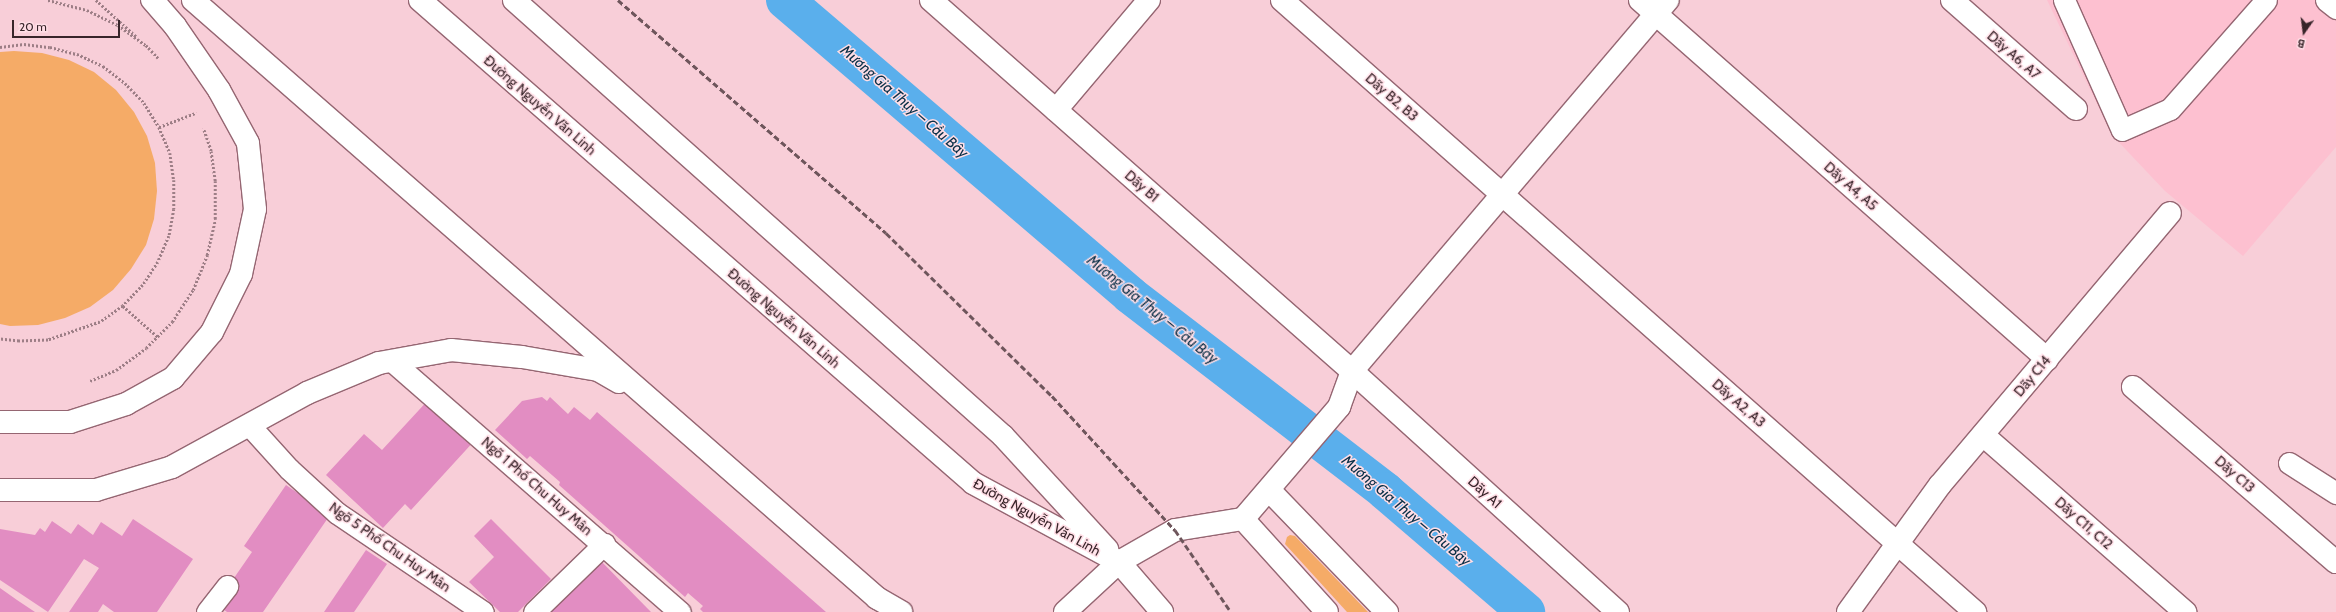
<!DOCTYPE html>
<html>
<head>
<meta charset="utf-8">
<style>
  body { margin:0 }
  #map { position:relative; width:2336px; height:612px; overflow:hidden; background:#f8ced8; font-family:Cabin,sans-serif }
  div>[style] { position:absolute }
  .built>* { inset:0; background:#fdc0d0 }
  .green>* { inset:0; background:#f5ab67 }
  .canal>* { height:38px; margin:-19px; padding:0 19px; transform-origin:19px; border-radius:19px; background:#5aafec }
  .building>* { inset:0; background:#e28dc2 }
  .path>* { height:2.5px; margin-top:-1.25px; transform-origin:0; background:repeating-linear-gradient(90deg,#9d7e86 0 2px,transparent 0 4px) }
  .roads { filter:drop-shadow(1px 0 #956672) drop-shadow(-1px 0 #956672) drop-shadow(0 1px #956672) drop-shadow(0 -1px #956672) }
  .service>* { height:21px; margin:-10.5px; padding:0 10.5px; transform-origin:10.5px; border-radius:10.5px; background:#fff }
  .minor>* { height:22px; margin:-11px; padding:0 11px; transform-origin:11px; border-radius:11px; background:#fff }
  .tertiary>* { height:22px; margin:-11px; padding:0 11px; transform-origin:11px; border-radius:11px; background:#fff }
  .trunk>* { height:22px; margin:-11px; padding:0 11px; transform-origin:11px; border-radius:11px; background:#fff }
  .rail>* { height:3px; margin-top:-1.5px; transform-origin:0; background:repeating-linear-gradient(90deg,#6e555b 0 6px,transparent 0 9px) }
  span { translate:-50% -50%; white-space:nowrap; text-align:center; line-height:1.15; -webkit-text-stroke:3px #ffdee6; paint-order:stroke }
  .street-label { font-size:14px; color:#38252a }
  .water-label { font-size:15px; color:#092f47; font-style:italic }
  .north { position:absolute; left:2284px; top:12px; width:40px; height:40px; -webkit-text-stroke:3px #ffdee6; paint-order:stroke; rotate:194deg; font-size:11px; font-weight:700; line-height:16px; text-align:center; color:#38252a }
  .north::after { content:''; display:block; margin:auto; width:14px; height:18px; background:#38252a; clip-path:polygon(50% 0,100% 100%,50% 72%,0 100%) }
  .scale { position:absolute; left:12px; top:20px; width:108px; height:18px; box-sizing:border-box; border:2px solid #38252a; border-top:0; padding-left:5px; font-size:12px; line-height:14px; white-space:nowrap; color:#38252a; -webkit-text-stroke:3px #ffdee6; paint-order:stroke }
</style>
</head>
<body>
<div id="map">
  <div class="built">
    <i style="clip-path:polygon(2047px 0,2336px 0,2336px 147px,2243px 256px,2165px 191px,2112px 135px)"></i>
  </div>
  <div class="green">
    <i style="clip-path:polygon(14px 51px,42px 53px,69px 60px,94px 72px,116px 90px,134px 112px,147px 136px,155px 163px,157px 191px,154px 219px,146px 245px,131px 269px,113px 290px,90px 307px,65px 318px,38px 325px,10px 326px,0 324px,0 52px)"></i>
    <i style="clip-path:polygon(1290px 535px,1295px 536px,1368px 612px,1347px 612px,1285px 544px,1287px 537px)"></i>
  </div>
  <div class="canal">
    <i style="left:785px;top:0;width:454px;rotate:40.5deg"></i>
    <i style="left:1130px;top:295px;width:322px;rotate:37.5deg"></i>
    <i style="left:1385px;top:491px;width:186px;rotate:40.6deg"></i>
  </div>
  <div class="building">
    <i style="clip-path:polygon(431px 397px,476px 439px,411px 510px,405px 504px,383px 528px,326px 475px,364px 434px,382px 450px)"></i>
    <i style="clip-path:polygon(542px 397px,547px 401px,550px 397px,568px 414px,574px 407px,590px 420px,597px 412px,826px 612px,703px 612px,700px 609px,703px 606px,688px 593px,685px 597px,559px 485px,560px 482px,530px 456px,527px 459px,495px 430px,522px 401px)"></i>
    <i style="clip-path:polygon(286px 485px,330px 515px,263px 612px,227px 612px,216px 604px,252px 552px,244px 546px)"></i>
    <i style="clip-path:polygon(133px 519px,193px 559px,157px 612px,114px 612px,103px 604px,98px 612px,69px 612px,99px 568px,84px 559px,48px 612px,0 580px,0 529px,35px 535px,40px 528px,45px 532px,52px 521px,71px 534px,78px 524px,93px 535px,101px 522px,122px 536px)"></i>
    <i style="clip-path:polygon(491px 519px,551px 579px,518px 612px,500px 612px,469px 582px,494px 557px,474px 536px)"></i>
    <i style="clip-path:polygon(366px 550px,387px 564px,354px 612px,324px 612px)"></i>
    <i style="clip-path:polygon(598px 558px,651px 612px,543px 612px)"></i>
    <i style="clip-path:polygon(0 588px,17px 600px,35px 612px,0 612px)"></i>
  </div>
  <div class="path">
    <i style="left:48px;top:0;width:40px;rotate:14.4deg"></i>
    <i style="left:87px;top:10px;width:34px;rotate:26deg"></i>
    <i style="left:118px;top:25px;width:34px;rotate:36deg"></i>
    <i style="left:146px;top:45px;width:18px;rotate:47deg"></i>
    <i style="left:96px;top:0;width:55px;rotate:42.1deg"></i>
    <i style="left:0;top:47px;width:24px;rotate:-7deg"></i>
    <i style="left:24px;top:44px;width:26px;rotate:7deg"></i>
    <i style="left:50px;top:47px;width:28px;rotate:15deg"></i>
    <i style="left:77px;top:54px;width:29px;rotate:25deg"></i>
    <i style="left:103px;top:66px;width:28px;rotate:38deg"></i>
    <i style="left:125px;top:83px;width:28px;rotate:46deg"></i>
    <i style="left:144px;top:103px;width:28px;rotate:58deg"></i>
    <i style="left:159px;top:127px;width:28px;rotate:67deg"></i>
    <i style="left:170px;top:153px;width:27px;rotate:82deg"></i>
    <i style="left:174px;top:180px;width:29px;rotate:90deg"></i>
    <i style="left:174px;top:209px;width:27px;rotate:100deg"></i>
    <i style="left:169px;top:236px;width:28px;rotate:113deg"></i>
    <i style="left:158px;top:262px;width:27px;rotate:123deg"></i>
    <i style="left:143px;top:285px;width:29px;rotate:134deg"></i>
    <i style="left:123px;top:306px;width:28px;rotate:145deg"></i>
    <i style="left:100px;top:322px;width:55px;rotate:160.9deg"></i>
    <i style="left:48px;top:340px;width:29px;rotate:178deg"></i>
    <i style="left:19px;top:341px;width:19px;rotate:-174deg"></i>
    <i style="left:159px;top:127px;width:40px;rotate:-21deg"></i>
    <i style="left:123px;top:306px;width:47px;rotate:41.5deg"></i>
    <i style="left:90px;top:381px;width:28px;rotate:-23deg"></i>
    <i style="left:116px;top:370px;width:37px;rotate:-36deg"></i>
    <i style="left:146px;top:348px;width:37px;rotate:-45deg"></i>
    <i style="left:172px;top:322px;width:38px;rotate:-57deg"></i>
    <i style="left:193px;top:290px;width:38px;rotate:-68deg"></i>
    <i style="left:207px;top:255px;width:37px;rotate:-77deg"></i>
    <i style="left:215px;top:219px;width:38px;rotate:-90deg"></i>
    <i style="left:215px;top:181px;width:30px;rotate:-98deg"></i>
    <i style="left:211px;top:151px;width:24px;rotate:-109deg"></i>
  </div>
  <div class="roads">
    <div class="service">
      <i style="left:2064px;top:0;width:142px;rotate:66deg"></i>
      <i style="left:2122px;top:130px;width:52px;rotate:-23.6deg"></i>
      <i style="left:2170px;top:109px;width:145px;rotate:-48.6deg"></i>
      <i style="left:2326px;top:0;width:13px;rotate:39deg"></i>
      <i style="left:392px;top:361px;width:382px;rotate:41.1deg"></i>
      <i style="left:250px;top:426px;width:58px;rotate:47.8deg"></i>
      <i style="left:289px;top:469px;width:65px;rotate:42.5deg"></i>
      <i style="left:337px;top:513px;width:176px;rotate:34.1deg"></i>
      <i style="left:2289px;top:463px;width:56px;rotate:32.6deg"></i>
      <i style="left:207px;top:612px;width:33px;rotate:-52deg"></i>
      <i style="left:534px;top:612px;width:98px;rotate:-44.2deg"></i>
    </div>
    <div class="minor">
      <i style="left:931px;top:0;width:561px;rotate:41.39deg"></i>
      <i style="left:1352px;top:371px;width:359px;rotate:42.2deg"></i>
      <i style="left:1282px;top:0;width:925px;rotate:41.45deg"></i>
      <i style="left:1640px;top:0;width:543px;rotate:41.41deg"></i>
      <i style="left:1952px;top:0;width:165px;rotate:41.3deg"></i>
      <i style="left:1056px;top:110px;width:144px;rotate:-49.8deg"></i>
      <i style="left:2133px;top:387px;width:268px;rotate:40.8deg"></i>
      <i style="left:1983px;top:435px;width:269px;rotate:41.2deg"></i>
      <i style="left:1119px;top:562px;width:64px;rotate:-29.7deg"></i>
      <i style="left:1175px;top:530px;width:69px;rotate:-9.2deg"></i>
      <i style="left:1243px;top:519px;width:148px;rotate:-49.4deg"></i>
      <i style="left:1339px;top:407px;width:38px;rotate:-70deg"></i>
      <i style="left:1352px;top:371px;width:487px;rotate:-49.6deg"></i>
      <i style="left:1848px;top:612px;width:157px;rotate:-54.1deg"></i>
      <i style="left:1940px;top:485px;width:356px;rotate:-49.8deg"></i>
    </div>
    <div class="tertiary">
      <i style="left:1269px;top:490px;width:170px;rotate:46deg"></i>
      <i style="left:1243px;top:519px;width:125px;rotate:47.9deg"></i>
    </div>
    <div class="trunk">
      <i style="left:193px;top:0;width:909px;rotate:41.16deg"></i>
      <i style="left:877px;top:598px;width:28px;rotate:30deg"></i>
      <i style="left:420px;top:0;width:734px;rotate:41.13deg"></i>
      <i style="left:973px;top:483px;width:166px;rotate:28.4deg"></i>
      <i style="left:1119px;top:562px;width:66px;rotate:49.3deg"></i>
      <i style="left:514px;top:0;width:655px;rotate:41.72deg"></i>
      <i style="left:1003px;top:436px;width:154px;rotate:47.4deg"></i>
      <i style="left:0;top:422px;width:70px"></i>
      <i style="left:70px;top:422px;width:59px;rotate:-17.8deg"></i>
      <i style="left:126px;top:404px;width:54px;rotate:-29deg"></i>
      <i style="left:173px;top:378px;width:60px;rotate:-49.7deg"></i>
      <i style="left:212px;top:332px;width:65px;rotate:-63.4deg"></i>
      <i style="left:241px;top:274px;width:66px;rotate:-77.8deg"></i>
      <i style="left:255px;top:209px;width:66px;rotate:-96.1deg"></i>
      <i style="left:248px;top:143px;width:60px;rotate:-118.7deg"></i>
      <i style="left:219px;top:90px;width:78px;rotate:-124.5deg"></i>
      <i style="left:175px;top:26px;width:35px;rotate:-131deg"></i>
      <i style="left:0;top:490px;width:96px"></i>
      <i style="left:96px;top:490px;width:79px;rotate:-16.8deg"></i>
      <i style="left:172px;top:467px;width:154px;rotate:-28.7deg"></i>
      <i style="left:307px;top:393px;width:78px;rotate:-22.6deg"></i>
      <i style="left:379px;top:363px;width:73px;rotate:-10.2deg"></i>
      <i style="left:451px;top:350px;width:71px;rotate:5.6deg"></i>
      <i style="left:522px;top:357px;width:77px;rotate:9.7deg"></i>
      <i style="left:598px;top:370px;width:24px;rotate:30deg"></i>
      <i style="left:1065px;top:612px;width:74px;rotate:-42.8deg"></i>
    </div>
  </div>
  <div class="rail">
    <i style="left:618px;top:0;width:355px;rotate:41deg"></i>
    <i style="left:886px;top:233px;width:233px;rotate:44.5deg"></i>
    <i style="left:1052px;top:396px;width:182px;rotate:47.5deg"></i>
    <i style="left:1175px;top:530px;width:99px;rotate:55.7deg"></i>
  </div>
  <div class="street-label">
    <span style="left:2014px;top:55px;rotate:41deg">Dãy A6, A7</span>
    <span style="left:1392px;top:97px;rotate:41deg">Dãy B2, B3</span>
    <span style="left:540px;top:105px;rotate:41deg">Đường Nguyễn Văn Linh</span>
    <span style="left:1142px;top:186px;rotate:41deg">Dãy B1</span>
    <span style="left:1851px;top:186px;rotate:41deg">Dãy A4, A5</span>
    <span style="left:784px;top:318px;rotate:41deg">Đường Nguyễn Văn Linh</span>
    <span style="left:2032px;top:376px;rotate:-50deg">Dãy C14</span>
    <span style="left:1739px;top:403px;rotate:41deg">Dãy A2, A3</span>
    <span style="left:2235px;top:474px;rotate:41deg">Dãy C13</span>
    <span style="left:537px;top:486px;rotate:41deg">Ngõ 1 Phố Chu Huy Mân</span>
    <span style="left:1485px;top:492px;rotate:42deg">Dãy A1</span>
    <span style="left:1037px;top:517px;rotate:29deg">Đường Nguyễn Văn Linh</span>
    <span style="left:2084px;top:523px;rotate:41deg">Dãy C11, C12</span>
    <span style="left:390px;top:547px;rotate:35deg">Ngõ 5 Phố Chu Huy Mân</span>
  </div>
  <div class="water-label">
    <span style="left:904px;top:102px;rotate:41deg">Mương Gia Thụy – Cầu Bây</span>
    <span style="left:1152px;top:310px;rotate:39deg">Mương Gia Thụy – Cầu Bây</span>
    <span style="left:1406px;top:511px;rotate:40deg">Mương Gia Thụy – Cầu Bây</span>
  </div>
  <div class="north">B</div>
  <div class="scale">20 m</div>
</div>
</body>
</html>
